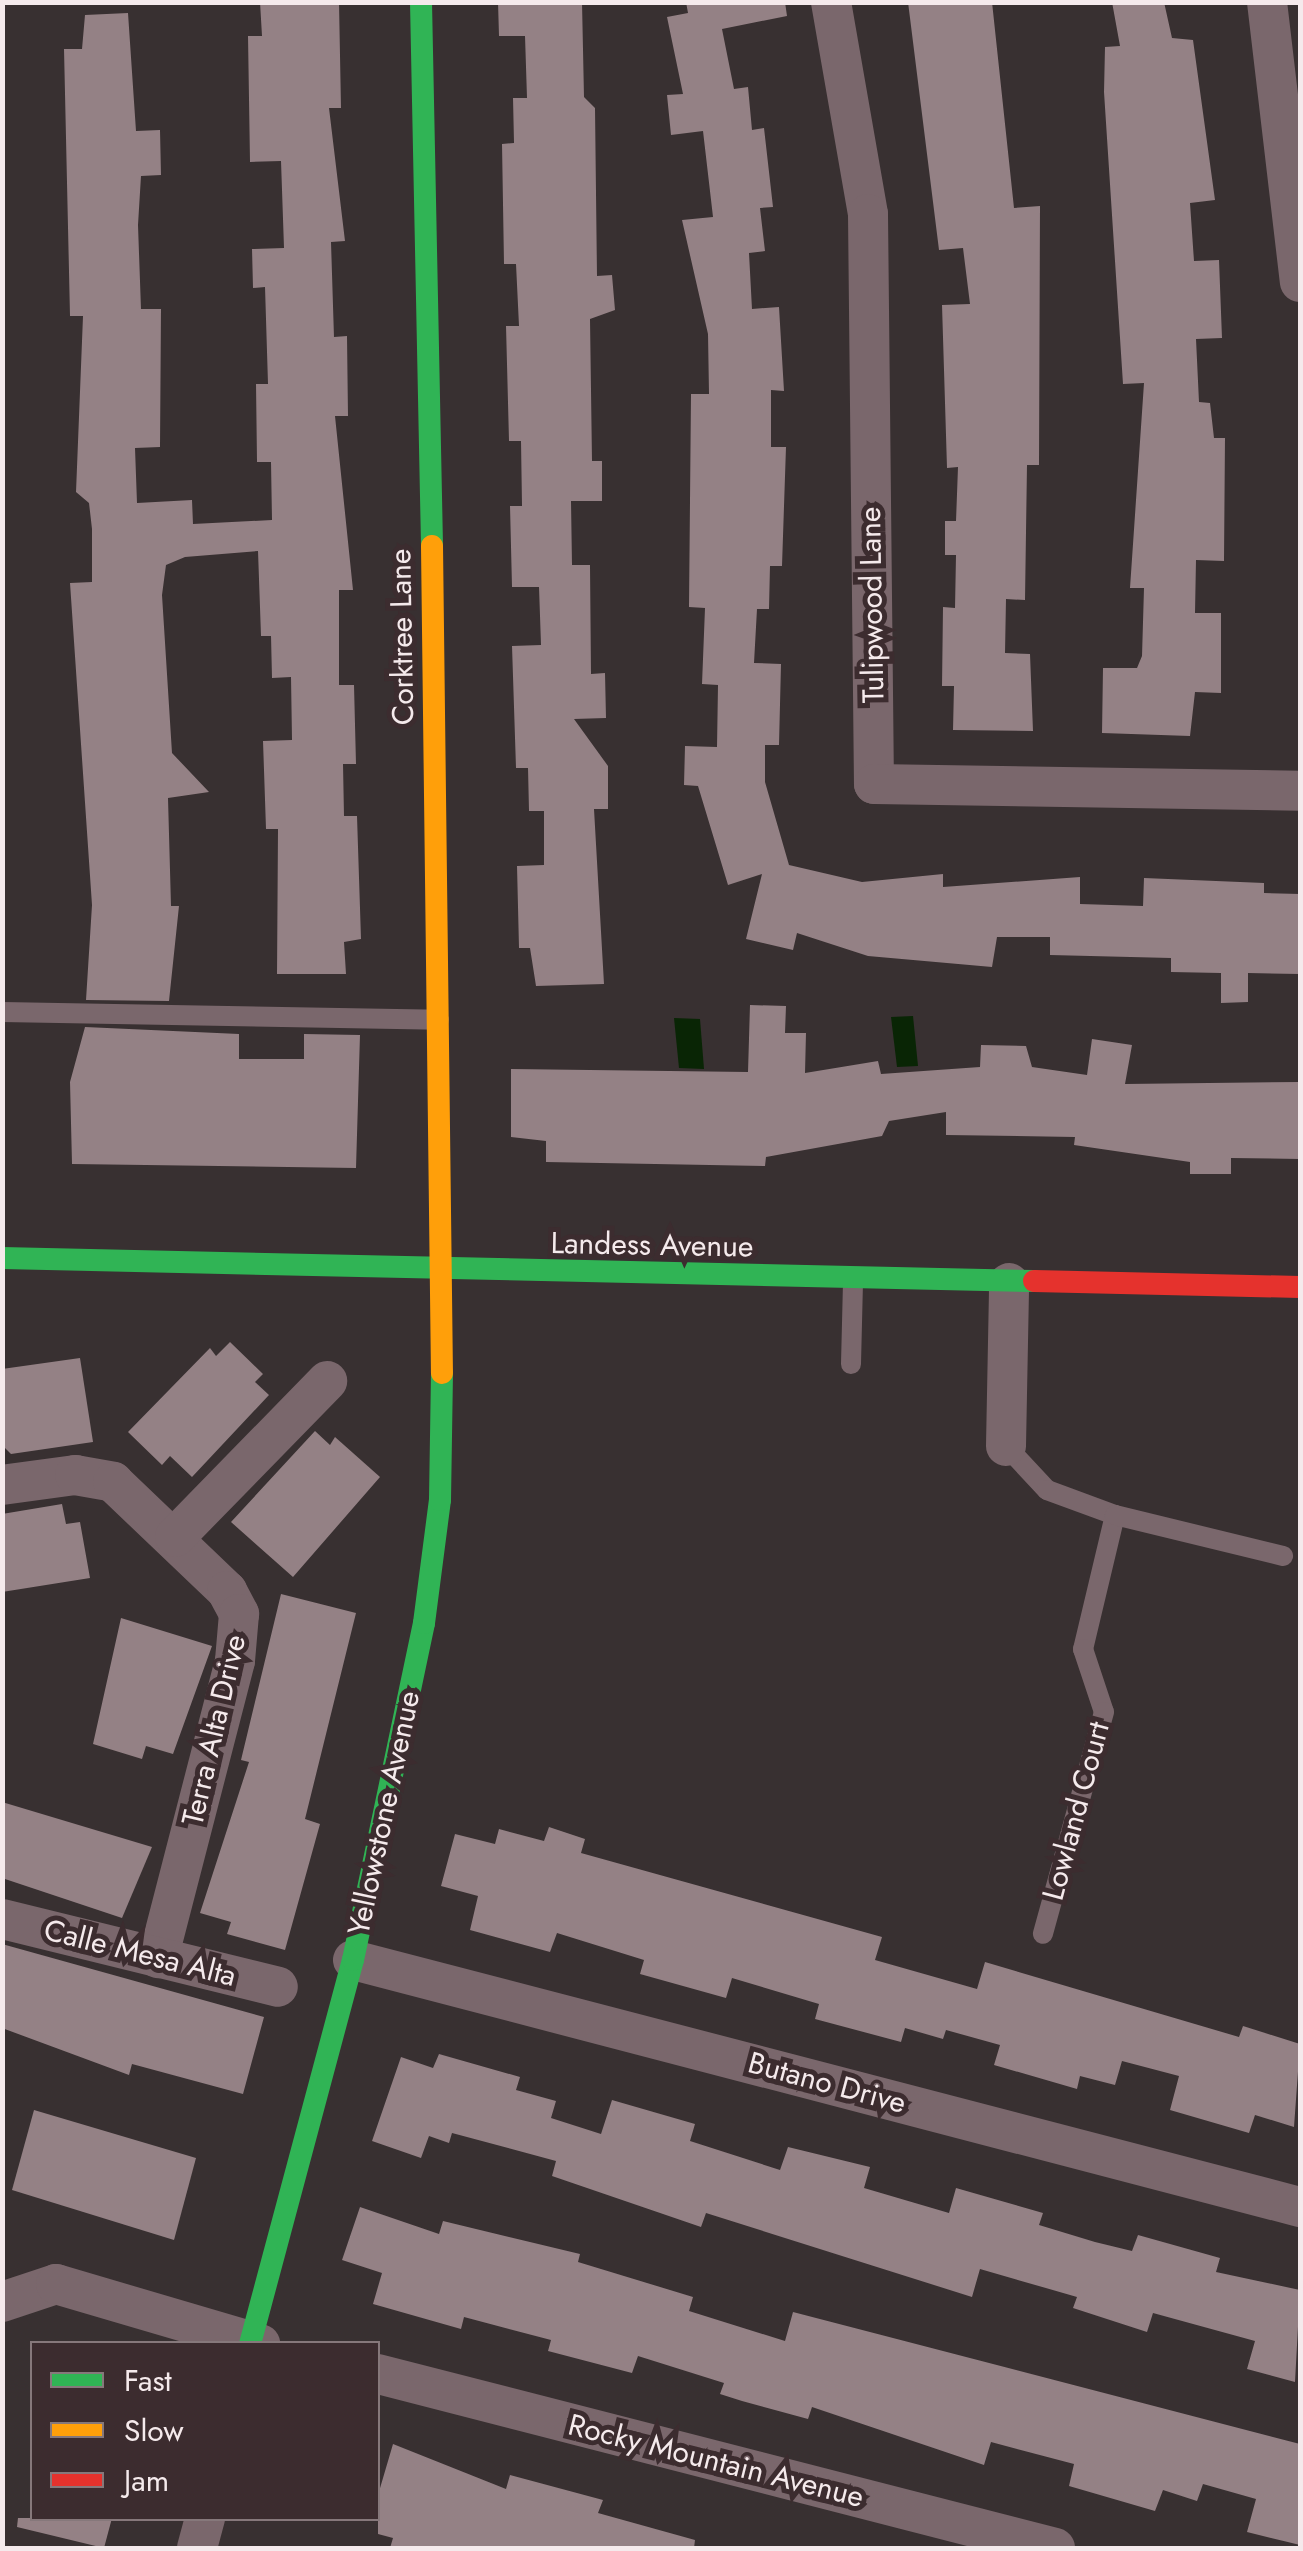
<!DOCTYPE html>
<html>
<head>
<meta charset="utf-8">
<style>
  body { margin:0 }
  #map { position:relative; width:1303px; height:2551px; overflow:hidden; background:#383031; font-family:Jost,sans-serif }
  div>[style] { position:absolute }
  .water>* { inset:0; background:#092505 }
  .building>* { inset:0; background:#948185 }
  .lane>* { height:20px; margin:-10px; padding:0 10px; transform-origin:10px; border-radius:10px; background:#7a676c }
  .street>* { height:40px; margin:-20px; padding:0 20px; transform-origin:20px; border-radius:20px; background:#7a676c }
  .fast>* { height:22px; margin:-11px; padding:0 11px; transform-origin:11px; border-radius:11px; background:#30b455 }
  .slow>* { height:22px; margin:-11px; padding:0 11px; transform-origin:11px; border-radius:11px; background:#ff9f0a }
  .jam>* { height:22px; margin:-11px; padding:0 11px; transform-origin:11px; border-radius:11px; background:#e5322d }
  span { translate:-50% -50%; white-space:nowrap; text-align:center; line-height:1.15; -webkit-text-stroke:10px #3c2c2f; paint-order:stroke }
  .street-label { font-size:30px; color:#f5eaec }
  .frame { position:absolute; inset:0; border:5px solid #f5eaec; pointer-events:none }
  .legend { position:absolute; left:30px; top:2341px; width:350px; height:180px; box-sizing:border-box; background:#3c2c2f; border:2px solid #86787b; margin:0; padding:12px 18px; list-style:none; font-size:30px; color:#f5eaec }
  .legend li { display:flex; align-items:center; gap:20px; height:50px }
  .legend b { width:50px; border:2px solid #86787b }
</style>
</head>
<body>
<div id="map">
  <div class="water">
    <i style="clip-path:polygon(913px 1016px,918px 1066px,897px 1067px,891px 1017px)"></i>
    <i style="clip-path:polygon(674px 1018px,700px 1019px,704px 1069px,679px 1068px)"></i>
  </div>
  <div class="building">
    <i style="clip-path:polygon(260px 2px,339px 2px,341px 108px,329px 108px,345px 241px,331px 242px,334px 337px,347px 336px,348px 416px,335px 416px,353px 590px,339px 590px,339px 685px,354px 685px,356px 764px,343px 764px,344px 816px,357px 816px,361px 939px,344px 942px,346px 974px,277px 974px,278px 829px,266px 829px,263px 741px,292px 740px,291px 677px,272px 678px,271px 636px,261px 636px,258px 551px,185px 557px,166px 565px,162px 595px,172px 753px,209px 792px,168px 798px,171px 906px,179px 906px,169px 1001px,86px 1000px,92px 905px,70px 583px,92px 582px,92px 529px,89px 503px,76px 492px,83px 316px,70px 316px,64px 49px,82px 49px,85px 15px,128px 13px,136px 131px,160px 130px,161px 175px,141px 176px,138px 225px,141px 309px,161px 309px,160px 447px,135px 448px,137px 503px,192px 500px,193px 524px,272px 520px,271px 462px,257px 462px,256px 384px,268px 384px,265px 287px,253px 288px,252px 249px,284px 248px,281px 161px,250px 162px,248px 36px,262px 36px)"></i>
    <i style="clip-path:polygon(498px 2px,582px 2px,584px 97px,595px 108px,597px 276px,612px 275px,615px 310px,590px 319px,592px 461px,602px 461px,602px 501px,571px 501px,572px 565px,590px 565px,591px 674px,605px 673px,606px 718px,574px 719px,608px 766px,608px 809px,594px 809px,604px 984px,536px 986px,530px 948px,519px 948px,517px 866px,544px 865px,544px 811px,529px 811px,528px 768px,516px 768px,512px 646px,541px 645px,539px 587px,512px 587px,510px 506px,522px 506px,521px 441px,509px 441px,506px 326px,519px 326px,516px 264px,504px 264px,502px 144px,514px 143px,513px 98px,527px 98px,525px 36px,499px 36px)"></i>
    <i style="clip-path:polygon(686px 2px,785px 2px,787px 16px,722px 29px,734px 89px,748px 87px,752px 130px,764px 128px,773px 207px,760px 208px,765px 251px,749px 253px,752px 309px,779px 307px,784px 391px,771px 390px,771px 447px,786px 447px,782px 566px,770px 566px,769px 609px,757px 609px,754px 663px,781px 664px,779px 745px,765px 745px,765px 782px,789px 865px,862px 882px,943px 874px,943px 887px,1080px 877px,1080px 904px,1143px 906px,1144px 878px,1264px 883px,1264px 893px,1300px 894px,1300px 974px,1248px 973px,1248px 1002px,1221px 1003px,1221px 973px,1171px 972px,1171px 958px,1050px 955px,1050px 937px,997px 937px,992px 967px,868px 956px,797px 933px,793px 950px,746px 939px,762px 874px,728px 885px,698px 786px,684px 785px,685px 746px,717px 747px,718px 685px,702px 684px,705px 608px,689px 607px,691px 394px,709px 394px,708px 334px,682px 220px,713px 217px,703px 131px,671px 135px,667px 95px,683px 94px,667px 17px,688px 13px)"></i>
    <i style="clip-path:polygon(908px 2px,992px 2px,1014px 208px,1040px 206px,1039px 465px,1027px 465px,1025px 600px,1006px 599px,1005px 653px,1030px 654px,1033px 731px,953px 730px,954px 686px,942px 686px,943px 607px,955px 608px,956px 555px,945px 555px,945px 521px,956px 521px,958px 467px,947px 468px,942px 305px,970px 304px,963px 248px,939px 250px)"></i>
    <i style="clip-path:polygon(1112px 2px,1164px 2px,1172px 38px,1193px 40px,1215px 200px,1190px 203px,1194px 261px,1219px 260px,1222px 338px,1196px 339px,1199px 402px,1210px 403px,1214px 438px,1225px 438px,1224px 561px,1196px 560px,1195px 613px,1221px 613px,1221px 693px,1195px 692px,1190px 736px,1102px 733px,1103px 668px,1137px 668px,1142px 656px,1144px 588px,1130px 588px,1144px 383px,1123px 384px,1104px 92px,1105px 47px,1120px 46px)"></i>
    <i style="clip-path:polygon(750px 1005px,786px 1006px,785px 1033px,806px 1033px,805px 1073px,878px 1061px,881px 1074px,980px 1067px,981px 1045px,1026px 1046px,1032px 1067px,1087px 1075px,1092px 1039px,1132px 1045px,1125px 1084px,1300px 1082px,1300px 1159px,1231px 1158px,1231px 1174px,1190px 1174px,1190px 1162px,1074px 1145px,1075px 1137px,946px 1135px,946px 1112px,889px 1121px,882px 1136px,766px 1157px,765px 1166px,546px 1162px,546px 1141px,511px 1137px,511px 1069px,748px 1072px)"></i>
    <i style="clip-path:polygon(85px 1027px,239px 1034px,239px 1059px,304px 1059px,304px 1034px,360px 1035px,356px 1168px,72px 1164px,70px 1082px)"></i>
    <i style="clip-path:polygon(230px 1342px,263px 1374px,255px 1382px,269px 1395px,192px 1477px,170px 1456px,162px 1465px,128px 1432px,210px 1348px,216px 1356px)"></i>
    <i style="clip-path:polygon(80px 1358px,93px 1442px,11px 1454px,2px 1445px,2px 1369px)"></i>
    <i style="clip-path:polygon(315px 1431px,330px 1445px,335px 1437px,380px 1477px,293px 1577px,231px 1522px)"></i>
    <i style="clip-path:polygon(62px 1504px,66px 1524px,80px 1522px,90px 1578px,2px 1592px,2px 1514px)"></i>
    <i style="clip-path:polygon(281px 1594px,356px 1613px,305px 1819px,320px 1824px,285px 1950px,227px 1934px,231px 1922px,200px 1913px,249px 1762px,241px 1760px)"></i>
    <i style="clip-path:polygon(121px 1618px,212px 1646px,173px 1754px,146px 1746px,142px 1759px,93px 1744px)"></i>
    <i style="clip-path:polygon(2px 1802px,152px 1847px,122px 1918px,2px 1878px)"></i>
    <i style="clip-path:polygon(549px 1827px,585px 1839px,581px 1853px,882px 1937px,875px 1960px,977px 1989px,985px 1962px,1239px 2037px,1243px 2026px,1300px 2044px,1294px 2127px,1255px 2115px,1249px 2133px,1170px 2110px,1179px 2076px,1122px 2061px,1115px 2085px,1080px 2076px,1077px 2089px,994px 2065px,1000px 2045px,946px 2030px,943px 2039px,905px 2028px,901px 2042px,815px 2019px,819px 2004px,732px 1978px,726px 1998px,640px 1974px,644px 1960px,557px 1933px,550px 1952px,470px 1930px,478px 1896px,441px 1886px,455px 1834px,495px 1844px,499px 1829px,544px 1841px)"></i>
    <i style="clip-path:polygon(2px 1944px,264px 2017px,243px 2094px,132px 2064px,129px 2075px,2px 2028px)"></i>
    <i style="clip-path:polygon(439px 2054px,520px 2077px,516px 2090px,556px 2101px,551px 2118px,601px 2134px,612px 2100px,695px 2124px,690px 2141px,780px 2170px,788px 2147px,870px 2167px,864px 2188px,949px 2213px,956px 2188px,1043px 2213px,1039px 2225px,1095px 2242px,1132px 2251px,1138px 2235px,1220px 2258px,1216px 2272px,1300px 2290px,1295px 2382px,1247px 2369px,1255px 2341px,1153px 2313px,1147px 2332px,1073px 2308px,1077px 2297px,980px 2269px,972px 2297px,706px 2213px,701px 2227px,552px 2176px,556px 2161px,452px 2133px,449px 2143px,429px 2136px,421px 2158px,372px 2141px,401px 2057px,433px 2068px)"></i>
    <i style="clip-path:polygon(34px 2110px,196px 2158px,174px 2240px,12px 2190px)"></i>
    <i style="clip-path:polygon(360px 2207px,439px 2234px,443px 2221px,580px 2254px,578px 2262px,693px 2297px,689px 2311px,785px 2341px,793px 2312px,1300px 2444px,1300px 2545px,1247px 2532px,1256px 2499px,1203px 2484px,1197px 2501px,1163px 2490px,1155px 2511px,1069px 2486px,1074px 2464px,991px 2442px,984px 2465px,812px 2407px,808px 2419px,742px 2401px,720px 2394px,724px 2383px,638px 2356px,632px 2373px,548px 2351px,551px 2340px,464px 2317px,461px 2329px,373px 2304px,382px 2273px,342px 2260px)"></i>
    <i style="clip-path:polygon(393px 2444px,506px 2489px,510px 2475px,603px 2500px,598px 2513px,695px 2540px,694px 2548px,390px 2548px,393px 2538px,378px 2534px,378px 2495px)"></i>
    <i style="clip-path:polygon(18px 2518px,112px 2518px,104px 2548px,17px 2527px)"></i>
  </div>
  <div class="lane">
    <i style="left:2px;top:1012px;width:437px;rotate:1deg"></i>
    <i style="left:851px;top:1364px;width:84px;rotate:-88.6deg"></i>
    <i style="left:1006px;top:1446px;width:60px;rotate:47deg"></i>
    <i style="left:1047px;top:1490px;width:72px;rotate:20.2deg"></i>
    <i style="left:1115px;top:1515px;width:138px;rotate:103.4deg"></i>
    <i style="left:1083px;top:1649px;width:66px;rotate:71.6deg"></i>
    <i style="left:1104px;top:1712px;width:230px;rotate:105.4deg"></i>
    <i style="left:1115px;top:1515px;width:173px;rotate:13.7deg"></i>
  </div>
  <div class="street">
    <i style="left:831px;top:2px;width:215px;rotate:80.1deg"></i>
    <i style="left:868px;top:214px;width:570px;rotate:89.4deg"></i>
    <i style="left:874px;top:784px;width:426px;rotate:0.9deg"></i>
    <i style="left:1267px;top:2px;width:282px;rotate:83.3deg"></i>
    <i style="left:1006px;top:1446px;width:163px;rotate:-88.9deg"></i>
    <i style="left:2px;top:1485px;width:74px;rotate:-7.8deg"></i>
    <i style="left:75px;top:1475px;width:39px;rotate:10deg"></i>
    <i style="left:113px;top:1482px;width:158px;rotate:43.7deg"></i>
    <i style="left:227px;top:1591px;width:26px;rotate:62deg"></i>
    <i style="left:239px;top:1614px;width:47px;rotate:94.9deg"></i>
    <i style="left:235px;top:1661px;width:307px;rotate:104.5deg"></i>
    <i style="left:175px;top:1537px;width:218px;rotate:-45.7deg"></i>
    <i style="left:2px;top:1919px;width:284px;rotate:13.8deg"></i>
    <i style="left:353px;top:1960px;width:979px;rotate:14.62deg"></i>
    <i style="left:2px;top:2302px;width:57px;rotate:-18.4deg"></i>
    <i style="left:56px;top:2284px;width:213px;rotate:16.4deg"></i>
    <i style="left:378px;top:2374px;width:699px;rotate:14.41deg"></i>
    <i style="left:197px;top:2548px;width:31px;rotate:-75deg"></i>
  </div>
  <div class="fast">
    <i style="left:421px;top:2px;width:544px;rotate:88.84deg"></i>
    <i style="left:2px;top:1258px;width:1032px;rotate:1.28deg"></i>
    <i style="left:250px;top:2344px;width:398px;rotate:-75deg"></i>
    <i style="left:353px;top:1960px;width:344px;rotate:-78.1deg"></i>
    <i style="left:424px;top:1623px;width:124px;rotate:-82.6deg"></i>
    <i style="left:440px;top:1500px;width:127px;rotate:-89.1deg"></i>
  </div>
  <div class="slow">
    <i style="left:432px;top:546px;width:827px;rotate:89.31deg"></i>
  </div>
  <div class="jam">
    <i style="left:1034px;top:1281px;width:266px;rotate:1.3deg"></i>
  </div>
  <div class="street-label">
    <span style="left:872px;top:605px;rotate:-91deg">Tulipwood Lane</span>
    <span style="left:402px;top:637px;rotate:-91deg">Corktree Lane</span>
    <span style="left:652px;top:1245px;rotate:1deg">Landess Avenue</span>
    <span style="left:214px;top:1730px;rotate:-77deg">Terra Alta Drive</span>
    <span style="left:1076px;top:1811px;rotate:-75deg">Lowland Court</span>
    <span style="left:384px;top:1813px;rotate:-78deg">Yellowstone Avenue</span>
    <span style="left:140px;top:1953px;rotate:14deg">Calle Mesa Alta</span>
    <span style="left:827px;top:2083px;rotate:15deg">Butano Drive</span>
    <span style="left:716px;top:2461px;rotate:14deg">Rocky Mountain Avenue</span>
  </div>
  <div class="frame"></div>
  <ul class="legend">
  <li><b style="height:12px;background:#30b455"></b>Fast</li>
  <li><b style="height:12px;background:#ff9f0a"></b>Slow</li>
  <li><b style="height:12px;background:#e5322d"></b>Jam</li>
  </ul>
</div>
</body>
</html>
